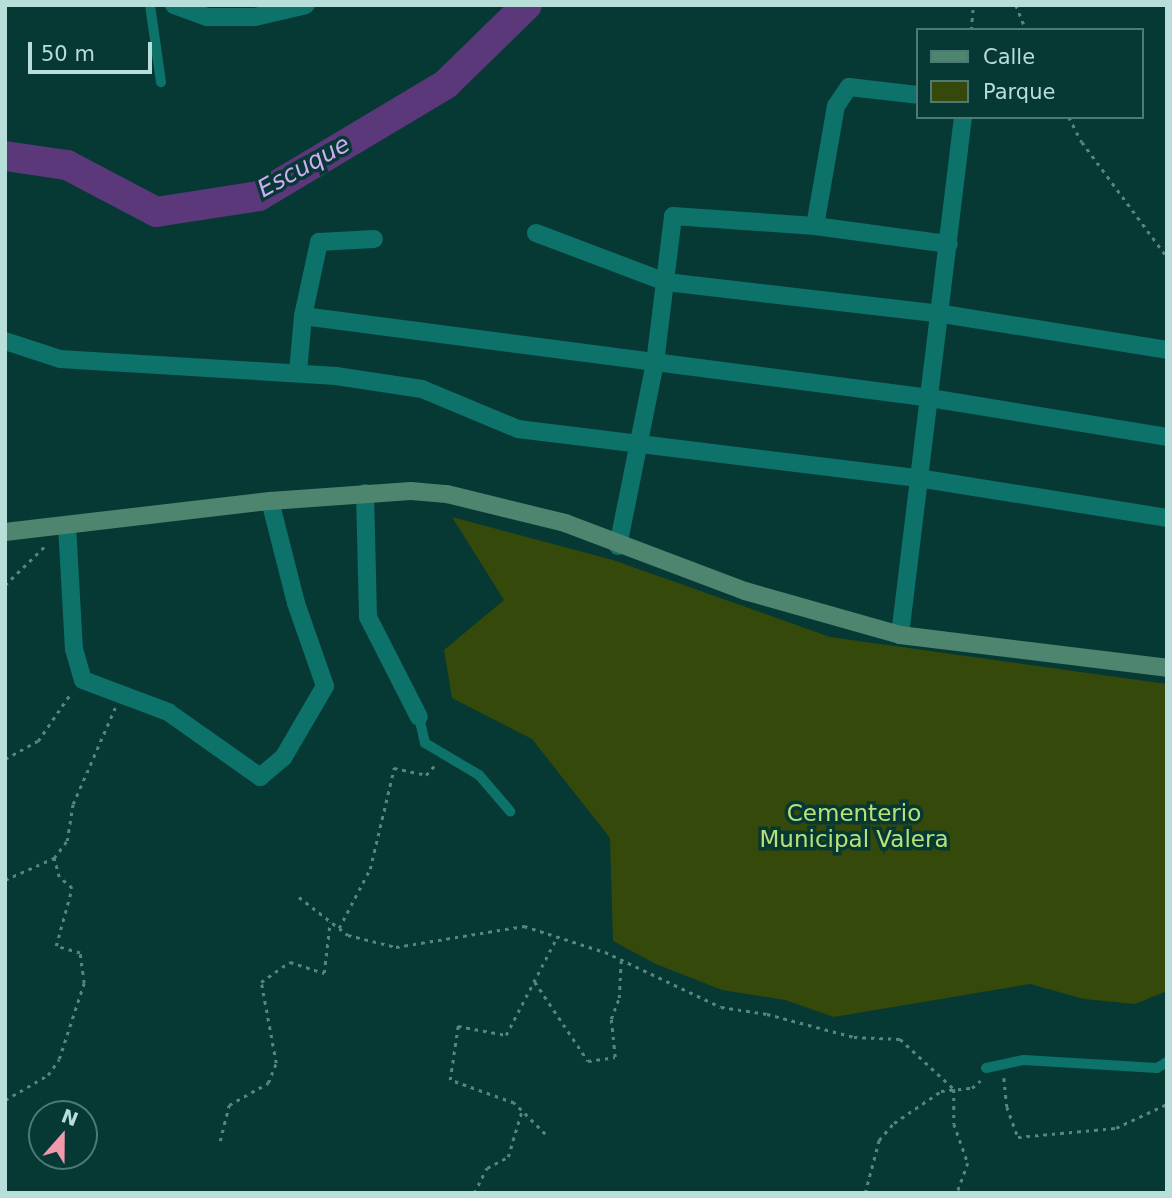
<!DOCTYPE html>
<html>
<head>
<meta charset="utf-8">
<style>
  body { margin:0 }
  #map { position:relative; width:1172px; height:1198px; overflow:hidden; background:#063834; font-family:"DejaVu Sans",sans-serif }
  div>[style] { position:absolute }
  .green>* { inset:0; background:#35490a }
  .river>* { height:30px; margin:-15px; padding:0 15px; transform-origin:15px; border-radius:15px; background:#5a3879 }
  .path>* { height:2.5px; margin-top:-1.25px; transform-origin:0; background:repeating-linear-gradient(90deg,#598581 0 3.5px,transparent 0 8.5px) }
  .service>* { height:10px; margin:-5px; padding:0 5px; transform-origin:5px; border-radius:5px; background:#0d726a }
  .minor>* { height:18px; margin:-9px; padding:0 9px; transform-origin:9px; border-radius:9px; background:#0d726a }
  .secondary>* { height:18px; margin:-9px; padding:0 9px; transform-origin:9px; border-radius:9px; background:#4e856f }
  span { translate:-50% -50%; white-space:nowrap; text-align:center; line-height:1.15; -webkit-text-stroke:7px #063834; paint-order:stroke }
  .park-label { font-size:23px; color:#b9e178 }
  .water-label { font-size:24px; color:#d1abf7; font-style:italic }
  .frame { position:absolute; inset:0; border:7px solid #b7ded9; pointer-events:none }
  .legend { position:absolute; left:916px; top:28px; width:228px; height:91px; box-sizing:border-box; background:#063834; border:2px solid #4d7a76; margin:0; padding:9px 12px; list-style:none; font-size:21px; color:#b7ded9 }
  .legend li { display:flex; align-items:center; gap:14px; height:35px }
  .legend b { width:35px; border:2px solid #4d7a76 }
  .north { position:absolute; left:28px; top:1100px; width:70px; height:70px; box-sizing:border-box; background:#063834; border:2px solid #4d7a76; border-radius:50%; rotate:21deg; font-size:19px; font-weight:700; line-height:28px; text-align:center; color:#b7ded9 }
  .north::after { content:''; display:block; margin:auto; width:24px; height:32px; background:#f29aac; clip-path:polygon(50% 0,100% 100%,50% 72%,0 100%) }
  .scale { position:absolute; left:28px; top:42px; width:124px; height:32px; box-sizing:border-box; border:4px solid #b7ded9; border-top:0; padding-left:9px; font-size:21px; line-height:24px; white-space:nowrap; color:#b7ded9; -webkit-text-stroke:5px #063834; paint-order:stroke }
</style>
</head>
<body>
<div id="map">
  <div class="green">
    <i style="clip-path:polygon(452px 517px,613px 560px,830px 637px,1167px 684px,1167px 991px,1135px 1004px,1084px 999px,1030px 984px,834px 1017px,785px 1000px,722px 990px,656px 964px,613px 941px,610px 838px,532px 739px,452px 698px,444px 650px,504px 600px)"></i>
  </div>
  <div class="river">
    <i style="left:5px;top:156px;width:63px;rotate:8.3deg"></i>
    <i style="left:67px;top:165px;width:101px;rotate:27.8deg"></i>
    <i style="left:156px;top:212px;width:104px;rotate:-8.8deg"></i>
    <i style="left:259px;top:196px;width:218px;rotate:-30.9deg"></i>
    <i style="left:446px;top:84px;width:113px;rotate:-44.3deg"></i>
  </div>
  <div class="path">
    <i style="left:1016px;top:5px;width:27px;rotate:68deg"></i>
    <i style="left:971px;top:30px;width:25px;rotate:-85deg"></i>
    <i style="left:1069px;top:117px;width:28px;rotate:63deg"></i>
    <i style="left:1082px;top:142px;width:143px;rotate:53.5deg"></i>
    <i style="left:5px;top:585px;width:59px;rotate:-44.3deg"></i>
    <i style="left:5px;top:759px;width:38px;rotate:-29deg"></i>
    <i style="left:38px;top:741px;width:58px;rotate:-55.5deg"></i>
    <i style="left:5px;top:880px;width:54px;rotate:-24.2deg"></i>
    <i style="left:54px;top:858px;width:21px;rotate:-53deg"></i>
    <i style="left:67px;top:841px;width:37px;rotate:-81deg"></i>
    <i style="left:73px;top:804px;width:105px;rotate:-66.4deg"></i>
    <i style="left:299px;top:897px;width:62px;rotate:37.8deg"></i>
    <i style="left:348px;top:935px;width:49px;rotate:14deg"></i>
    <i style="left:396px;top:947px;width:130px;rotate:-9.3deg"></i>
    <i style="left:524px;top:926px;width:85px;rotate:17.8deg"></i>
    <i style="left:605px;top:952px;width:128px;rotate:25.4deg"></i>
    <i style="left:721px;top:1007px;width:47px;rotate:8.7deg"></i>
    <i style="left:767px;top:1014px;width:90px;rotate:14.8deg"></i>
    <i style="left:854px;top:1037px;width:46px;rotate:2.5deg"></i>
    <i style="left:900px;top:1039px;width:74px;rotate:42.8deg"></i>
    <i style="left:954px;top:1089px;width:35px;rotate:90deg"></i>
    <i style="left:954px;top:1124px;width:41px;rotate:70.3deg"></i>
    <i style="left:968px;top:1163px;width:32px;rotate:110deg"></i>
    <i style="left:339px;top:928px;width:67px;rotate:-62.3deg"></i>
    <i style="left:370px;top:869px;width:104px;rotate:-76.6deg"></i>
    <i style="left:394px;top:768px;width:33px;rotate:12deg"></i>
    <i style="left:426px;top:775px;width:13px;rotate:-48deg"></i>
    <i style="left:535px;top:982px;width:95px;rotate:56.1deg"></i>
    <i style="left:588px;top:1061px;width:27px;rotate:-8deg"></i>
    <i style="left:615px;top:1057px;width:38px;rotate:-96deg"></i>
    <i style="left:611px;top:1019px;width:22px;rotate:-69deg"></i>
    <i style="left:619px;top:998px;width:37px;rotate:-87deg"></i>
    <i style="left:1004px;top:1078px;width:29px;rotate:84deg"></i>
    <i style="left:1007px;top:1107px;width:32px;rotate:70deg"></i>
    <i style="left:1018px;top:1137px;width:98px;rotate:-5.2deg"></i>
    <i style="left:1116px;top:1128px;width:56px;rotate:-25.2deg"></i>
    <i style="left:5px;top:1100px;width:50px;rotate:-30.2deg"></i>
    <i style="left:48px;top:1075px;width:19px;rotate:-55deg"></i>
    <i style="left:59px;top:1059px;width:80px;rotate:-71.8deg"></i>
    <i style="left:84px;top:983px;width:30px;rotate:-98deg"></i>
    <i style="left:80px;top:953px;width:25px;rotate:-164deg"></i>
    <i style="left:56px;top:946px;width:60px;rotate:-74.6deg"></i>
    <i style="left:72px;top:888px;width:17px;rotate:-140deg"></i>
    <i style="left:59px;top:877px;width:20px;rotate:-105deg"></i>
    <i style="left:545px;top:1134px;width:44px;rotate:-135deg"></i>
    <i style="left:514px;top:1103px;width:68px;rotate:-160.2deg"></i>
    <i style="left:450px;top:1080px;width:55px;rotate:-81.6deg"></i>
    <i style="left:458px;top:1026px;width:49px;rotate:10.6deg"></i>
    <i style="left:506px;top:1035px;width:108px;rotate:-62.5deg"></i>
    <i style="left:220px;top:1141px;width:37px;rotate:-76deg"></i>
    <i style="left:229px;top:1105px;width:45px;rotate:-29.4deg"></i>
    <i style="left:268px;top:1083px;width:22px;rotate:-68deg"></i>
    <i style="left:276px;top:1063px;width:82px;rotate:-100.5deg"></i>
    <i style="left:261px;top:982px;width:35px;rotate:-35deg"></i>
    <i style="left:290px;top:962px;width:36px;rotate:18deg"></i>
    <i style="left:324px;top:973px;width:51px;rotate:-83.3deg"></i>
    <i style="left:474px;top:1193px;width:28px;rotate:-63deg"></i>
    <i style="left:487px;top:1168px;width:24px;rotate:-28deg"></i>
    <i style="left:508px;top:1157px;width:49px;rotate:-73.4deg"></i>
    <i style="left:865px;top:1193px;width:55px;rotate:-75.2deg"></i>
    <i style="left:879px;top:1140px;width:23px;rotate:-49deg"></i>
    <i style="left:894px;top:1123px;width:57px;rotate:-34.2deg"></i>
    <i style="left:941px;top:1091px;width:31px;rotate:-6deg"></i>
    <i style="left:972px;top:1088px;width:11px;rotate:-41deg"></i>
  </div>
  <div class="service">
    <i style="left:150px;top:5px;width:78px;rotate:81.9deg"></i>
    <i style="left:419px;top:717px;width:27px;rotate:77deg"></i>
    <i style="left:425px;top:743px;width:63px;rotate:30.7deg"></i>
    <i style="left:479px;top:775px;width:48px;rotate:49.3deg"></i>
    <i style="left:986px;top:1068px;width:39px;rotate:-12deg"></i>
    <i style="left:1024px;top:1060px;width:133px;rotate:3.4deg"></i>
    <i style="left:1157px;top:1068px;width:12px;rotate:-31deg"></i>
  </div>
  <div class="minor">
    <i style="left:174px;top:5px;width:35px;rotate:20deg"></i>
    <i style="left:207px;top:17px;width:48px"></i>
    <i style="left:255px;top:17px;width:52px;rotate:-13.2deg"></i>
    <i style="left:815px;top:226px;width:122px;rotate:-80.1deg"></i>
    <i style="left:836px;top:106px;width:23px;rotate:-56deg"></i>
    <i style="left:849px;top:87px;width:69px;rotate:6.6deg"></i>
    <i style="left:536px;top:233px;width:139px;rotate:20.7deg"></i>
    <i style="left:666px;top:282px;width:279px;rotate:6.6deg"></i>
    <i style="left:943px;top:314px;width:227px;rotate:9.1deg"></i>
    <i style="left:303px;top:316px;width:632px;rotate:7.45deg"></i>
    <i style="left:930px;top:398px;width:240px;rotate:9.3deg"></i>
    <i style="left:5px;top:341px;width:58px;rotate:18.1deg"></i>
    <i style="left:60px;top:359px;width:277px;rotate:3.5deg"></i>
    <i style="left:336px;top:376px;width:87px;rotate:8.6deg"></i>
    <i style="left:422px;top:389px;width:104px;rotate:22.6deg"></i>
    <i style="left:518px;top:429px;width:403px;rotate:7deg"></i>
    <i style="left:918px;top:478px;width:252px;rotate:9.1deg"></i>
    <i style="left:298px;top:372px;width:56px;rotate:-84.9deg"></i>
    <i style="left:303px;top:316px;width:76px;rotate:-77.8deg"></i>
    <i style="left:319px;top:242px;width:55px;rotate:-3.1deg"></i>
    <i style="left:365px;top:493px;width:124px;rotate:88.6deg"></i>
    <i style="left:368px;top:617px;width:112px;rotate:63deg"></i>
    <i style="left:67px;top:525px;width:124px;rotate:86.8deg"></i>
    <i style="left:74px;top:649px;width:32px;rotate:74deg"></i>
    <i style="left:83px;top:680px;width:91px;rotate:20.6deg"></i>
    <i style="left:168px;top:712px;width:113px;rotate:35.2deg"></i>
    <i style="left:260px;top:777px;width:30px;rotate:-40deg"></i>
    <i style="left:283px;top:758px;width:83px;rotate:-59.7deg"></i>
    <i style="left:325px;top:686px;width:88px;rotate:-109.3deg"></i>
    <i style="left:296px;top:603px;width:105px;rotate:-104.3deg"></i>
    <i style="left:618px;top:546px;width:187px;rotate:-78.6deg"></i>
    <i style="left:655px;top:363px;width:148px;rotate:-83deg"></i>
    <i style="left:673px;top:216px;width:142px;rotate:4deg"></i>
    <i style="left:815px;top:226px;width:135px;rotate:7.7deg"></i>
    <i style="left:900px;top:635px;width:522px;rotate:-83.07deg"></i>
  </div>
  <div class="secondary">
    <i style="left:5px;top:532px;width:267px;rotate:-6.7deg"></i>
    <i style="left:270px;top:501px;width:141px;rotate:-4.1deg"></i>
    <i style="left:411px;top:491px;width:36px;rotate:5deg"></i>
    <i style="left:447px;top:494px;width:122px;rotate:13.8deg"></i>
    <i style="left:565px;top:523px;width:192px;rotate:20.7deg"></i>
    <i style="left:745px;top:591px;width:161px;rotate:15.8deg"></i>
    <i style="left:900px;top:635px;width:269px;rotate:7deg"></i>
  </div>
  <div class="park-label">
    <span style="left:854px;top:826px">Cementerio<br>Municipal Valera</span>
  </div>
  <div class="water-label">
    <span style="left:304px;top:167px;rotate:-29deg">Escuque</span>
  </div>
  <div class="frame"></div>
  <ul class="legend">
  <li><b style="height:9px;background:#4e856f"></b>Calle</li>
  <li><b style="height:19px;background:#35490a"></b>Parque</li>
  </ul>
  <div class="north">N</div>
  <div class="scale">50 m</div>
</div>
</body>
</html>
